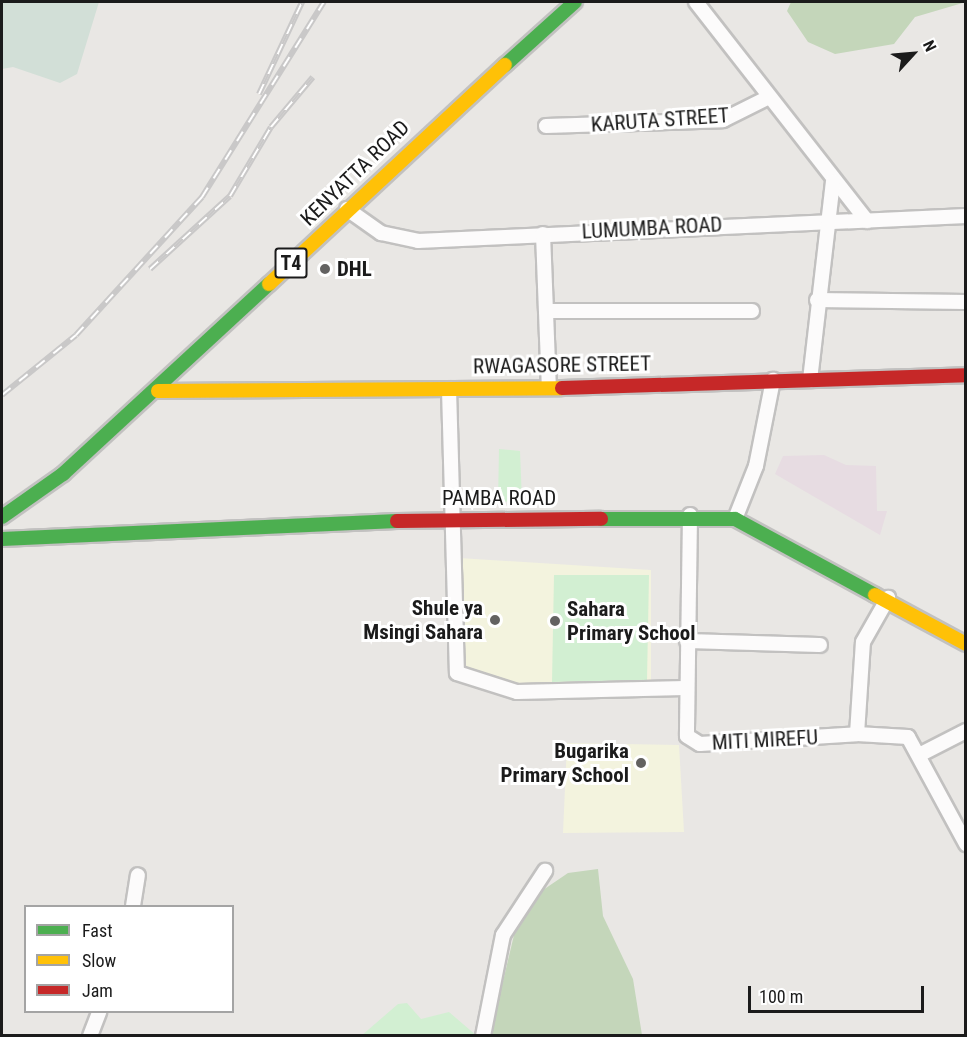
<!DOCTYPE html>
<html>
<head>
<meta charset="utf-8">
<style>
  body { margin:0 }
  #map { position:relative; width:967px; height:1037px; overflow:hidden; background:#e9e7e4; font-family:"Roboto Condensed",sans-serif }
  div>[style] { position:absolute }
  .industrial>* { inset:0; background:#e7dce2 }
  .education>* { inset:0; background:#f3f3de }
  .forest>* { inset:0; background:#c4d6ba }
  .wetland>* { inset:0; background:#d2dfd7 }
  .park>* { inset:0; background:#d2efd2 }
  .roads { filter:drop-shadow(2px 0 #c2c1c0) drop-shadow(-2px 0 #c2c1c0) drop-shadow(0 2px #c2c1c0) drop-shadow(0 -2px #c2c1c0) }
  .street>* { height:14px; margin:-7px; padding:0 7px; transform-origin:7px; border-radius:7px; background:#fcfbfb }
  .fast>* { height:14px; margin:-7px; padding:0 7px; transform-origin:7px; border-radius:7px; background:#4caf50 }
  .slow>* { height:14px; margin:-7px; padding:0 7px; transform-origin:7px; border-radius:7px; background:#ffc107 }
  .jam>* { height:14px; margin:-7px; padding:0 7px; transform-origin:7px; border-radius:7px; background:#c62828 }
  .rail>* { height:6px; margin-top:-3px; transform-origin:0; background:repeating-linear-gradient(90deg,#fff 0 11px,#c9c8c8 0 22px); box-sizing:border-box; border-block:2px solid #c9c8c8 }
  .dots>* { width:16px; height:16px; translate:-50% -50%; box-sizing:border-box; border:3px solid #fff; border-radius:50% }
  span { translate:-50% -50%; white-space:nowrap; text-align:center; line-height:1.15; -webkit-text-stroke:6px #fff; paint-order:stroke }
  .shield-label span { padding:2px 4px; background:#fff; border:2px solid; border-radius:4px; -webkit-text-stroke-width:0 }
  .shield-label { font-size:20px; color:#1b1b1b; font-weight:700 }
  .street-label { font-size:21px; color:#1b1b1b }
  .poi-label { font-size:21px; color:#1b1b1b; font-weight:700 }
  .left { translate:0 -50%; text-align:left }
  .right { translate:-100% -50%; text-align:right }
  .frame { position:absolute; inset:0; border:3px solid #1b1b1b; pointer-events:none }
  .legend { position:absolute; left:24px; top:905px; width:210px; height:108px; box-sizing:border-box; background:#fff; border:2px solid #a4a4a4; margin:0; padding:8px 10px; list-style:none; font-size:18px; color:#1b1b1b }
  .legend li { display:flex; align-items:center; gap:12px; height:30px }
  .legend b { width:30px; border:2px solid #a4a4a4 }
  .north { position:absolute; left:883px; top:24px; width:60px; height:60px; -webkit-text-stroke:4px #fff; paint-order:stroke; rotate:64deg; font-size:16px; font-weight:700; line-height:24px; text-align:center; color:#1b1b1b }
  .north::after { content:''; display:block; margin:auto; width:21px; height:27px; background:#1b1b1b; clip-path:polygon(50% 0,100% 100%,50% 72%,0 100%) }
  .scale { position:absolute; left:748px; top:986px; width:176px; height:27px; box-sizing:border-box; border:3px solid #1b1b1b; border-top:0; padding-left:8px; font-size:18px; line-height:21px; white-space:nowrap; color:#1b1b1b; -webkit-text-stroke:4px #fff; paint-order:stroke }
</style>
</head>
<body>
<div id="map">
  <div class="industrial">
    <i style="clip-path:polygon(824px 455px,846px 465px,876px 466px,877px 511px,887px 511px,880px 535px,775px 474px,783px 456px)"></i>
  </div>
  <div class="education">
    <i style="clip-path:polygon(459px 558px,651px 570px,651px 686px,499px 684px,460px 672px)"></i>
    <i style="clip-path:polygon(567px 743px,679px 745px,684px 832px,563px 833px)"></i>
  </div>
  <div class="forest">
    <i style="clip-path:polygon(791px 2px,966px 2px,915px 17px,894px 44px,835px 54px,808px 42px,787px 11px)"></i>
    <i style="clip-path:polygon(598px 869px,603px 916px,633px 979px,642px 1035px,490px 1036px,514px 935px,543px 890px,568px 873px)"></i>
  </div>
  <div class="wetland">
    <i style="clip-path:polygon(2px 2px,99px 2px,77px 74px,60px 83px,13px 67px,2px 69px)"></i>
  </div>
  <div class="park">
    <i style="clip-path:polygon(499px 449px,520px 451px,522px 501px,498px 502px)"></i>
    <i style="clip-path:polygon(554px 575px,649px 575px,647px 680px,552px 682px)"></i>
    <i style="clip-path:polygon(407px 1003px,421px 1019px,449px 1012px,477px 1036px,361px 1036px,398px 1004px)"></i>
  </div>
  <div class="roads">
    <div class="street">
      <i style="left:696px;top:2px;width:278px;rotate:52deg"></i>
      <i style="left:546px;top:126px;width:177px;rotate:-1.9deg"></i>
      <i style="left:723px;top:120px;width:51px;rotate:-26.6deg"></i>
      <i style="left:347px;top:209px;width:42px;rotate:35.2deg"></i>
      <i style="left:381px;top:233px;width:38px;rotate:12deg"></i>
      <i style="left:418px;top:241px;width:549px;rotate:-2.61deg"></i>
      <i style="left:543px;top:234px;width:154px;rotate:87.8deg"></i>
      <i style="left:817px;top:300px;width:149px;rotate:0.8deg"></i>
      <i style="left:546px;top:311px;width:206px"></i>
      <i style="left:810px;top:380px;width:200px;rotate:-83.4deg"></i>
      <i style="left:449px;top:389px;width:284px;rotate:88.4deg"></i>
      <i style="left:457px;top:673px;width:63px;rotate:17.6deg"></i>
      <i style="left:517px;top:692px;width:168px;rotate:-1.4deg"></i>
      <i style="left:690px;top:515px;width:221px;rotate:90.8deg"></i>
      <i style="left:687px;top:736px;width:15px;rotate:32deg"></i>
      <i style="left:700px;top:744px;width:157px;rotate:-3.6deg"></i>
      <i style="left:857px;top:734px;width:51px;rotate:3.4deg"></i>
      <i style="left:908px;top:737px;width:122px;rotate:61.5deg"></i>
      <i style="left:735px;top:519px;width:57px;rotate:-68.4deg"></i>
      <i style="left:756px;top:466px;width:88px;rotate:-78.8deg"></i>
      <i style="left:687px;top:641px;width:133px;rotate:1.7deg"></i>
      <i style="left:857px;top:734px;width:92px;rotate:-86.3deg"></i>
      <i style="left:863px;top:642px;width:51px;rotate:-60.4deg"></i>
      <i style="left:921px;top:754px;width:51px;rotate:-27.1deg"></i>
      <i style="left:133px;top:906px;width:31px;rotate:-81deg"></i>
      <i style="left:90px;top:1036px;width:26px;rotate:-69deg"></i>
      <i style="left:483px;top:1036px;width:103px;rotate:-78.8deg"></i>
      <i style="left:503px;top:935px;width:77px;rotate:-56.7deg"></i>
    </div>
    <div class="fast">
      <i style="left:505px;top:65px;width:94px;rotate:-42deg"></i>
      <i style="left:2px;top:517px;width:75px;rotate:-35.2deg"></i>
      <i style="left:63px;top:474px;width:280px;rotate:-42.7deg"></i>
      <i style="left:601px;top:519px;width:134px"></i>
      <i style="left:735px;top:519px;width:159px;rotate:28.5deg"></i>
      <i style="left:2px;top:539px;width:395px;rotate:-2.6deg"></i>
    </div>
    <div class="slow">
      <i style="left:269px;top:284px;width:322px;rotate:-42.9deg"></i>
      <i style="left:158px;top:391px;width:404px;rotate:-0.4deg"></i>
      <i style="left:875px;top:595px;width:103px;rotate:28.3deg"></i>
    </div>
    <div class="jam">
      <i style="left:562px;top:388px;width:404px;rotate:-1.8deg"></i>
      <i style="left:397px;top:521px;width:204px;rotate:-0.6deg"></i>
    </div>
  </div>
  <div class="rail">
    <i style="left:259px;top:94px;width:102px;rotate:-64.9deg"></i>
    <i style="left:150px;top:269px;width:108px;rotate:-42.4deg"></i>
    <i style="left:230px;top:196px;width:80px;rotate:-59.3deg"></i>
    <i style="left:271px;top:127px;width:65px;rotate:-50deg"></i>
    <i style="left:2px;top:395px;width:95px;rotate:-39deg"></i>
    <i style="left:76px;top:335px;width:187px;rotate:-47.6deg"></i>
    <i style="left:202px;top:197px;width:230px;rotate:-58deg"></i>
  </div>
  <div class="dots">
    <i style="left:325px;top:269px;background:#636261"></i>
    <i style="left:495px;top:620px;background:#636261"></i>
    <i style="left:555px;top:621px;background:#636261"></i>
    <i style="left:641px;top:763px;background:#636261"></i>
  </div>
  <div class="shield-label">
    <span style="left:291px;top:263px">T4</span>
  </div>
  <div class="street-label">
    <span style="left:660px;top:120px;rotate:-4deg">KARUTA STREET</span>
    <span style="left:355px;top:173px;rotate:-44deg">KENYATTA ROAD</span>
    <span style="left:652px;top:228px;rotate:-3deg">LUMUMBA ROAD</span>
    <span style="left:562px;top:365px;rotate:-1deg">RWAGASORE STREET</span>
    <span style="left:499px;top:498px">PAMBA ROAD</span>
    <span style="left:765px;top:740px;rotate:-3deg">MITI MIREFU</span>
  </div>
  <div class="poi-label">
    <span class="left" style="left:337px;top:269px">DHL</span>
    <span class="right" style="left:483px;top:620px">Shule ya<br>Msingi Sahara</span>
    <span class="left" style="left:567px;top:621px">Sahara<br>Primary School</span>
    <span class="right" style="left:629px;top:763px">Bugarika<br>Primary School</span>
  </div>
  <div class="frame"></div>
  <ul class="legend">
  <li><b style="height:8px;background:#4caf50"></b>Fast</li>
  <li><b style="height:8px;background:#ffc107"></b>Slow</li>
  <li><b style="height:8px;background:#c62828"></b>Jam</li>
  </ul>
  <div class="north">N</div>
  <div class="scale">100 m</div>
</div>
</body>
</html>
